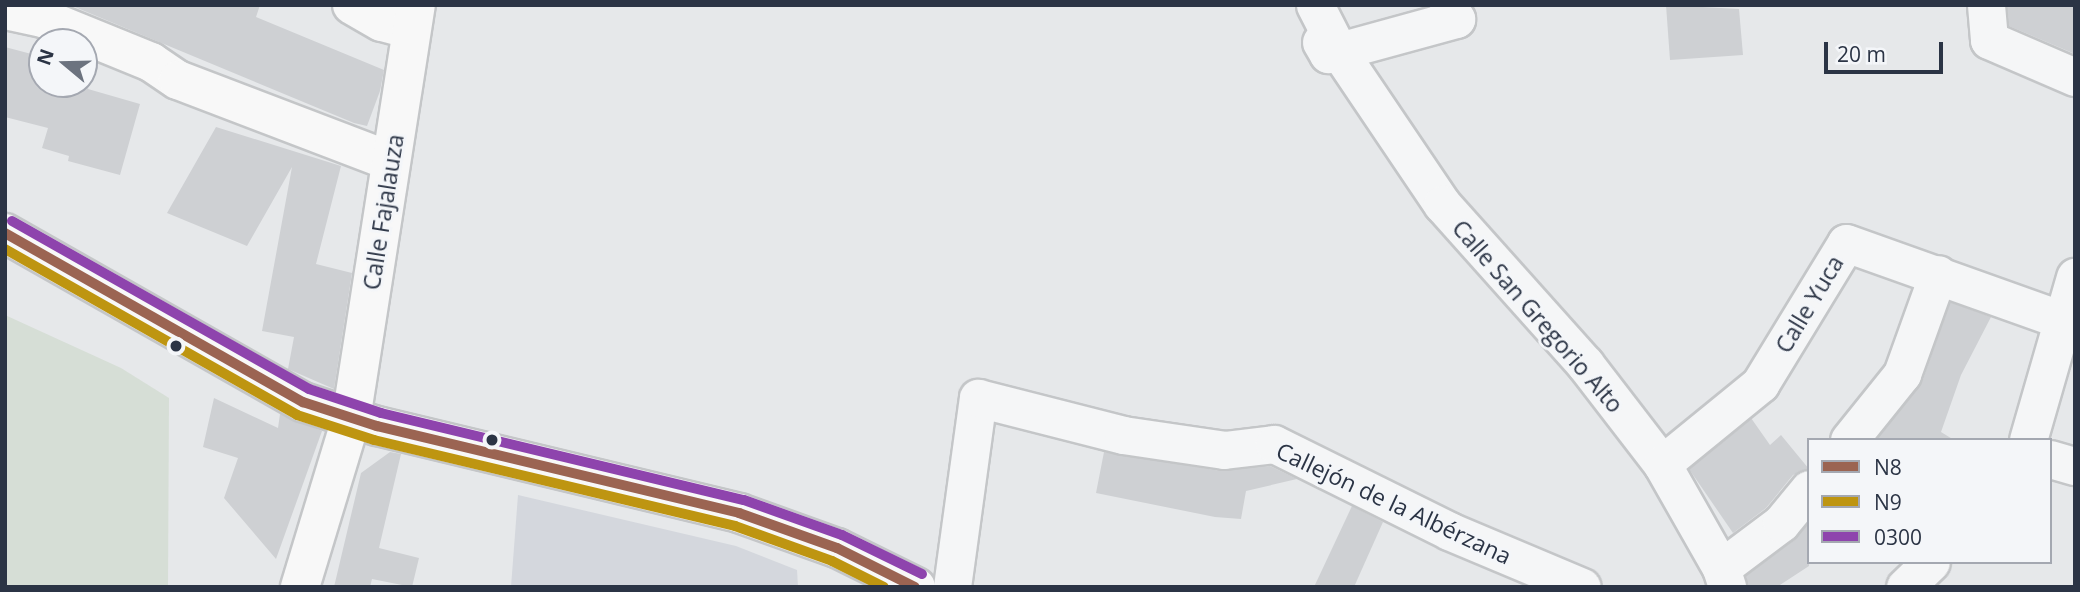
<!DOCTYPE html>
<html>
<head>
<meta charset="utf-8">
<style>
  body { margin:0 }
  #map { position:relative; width:2080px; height:592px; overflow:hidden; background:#e6e8ea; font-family:"Open Sans",sans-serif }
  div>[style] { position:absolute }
  .built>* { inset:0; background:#d4d7dd }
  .green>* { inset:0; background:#d6ded6 }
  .building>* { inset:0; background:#ced0d3 }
  .roads { filter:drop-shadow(2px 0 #c4c6c8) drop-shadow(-2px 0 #c4c6c8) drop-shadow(0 2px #c4c6c8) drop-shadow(0 -2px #c4c6c8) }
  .street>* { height:37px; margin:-18.5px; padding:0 18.5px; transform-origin:18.5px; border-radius:18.5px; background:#f5f6f7 }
  .secondary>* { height:38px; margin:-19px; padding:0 19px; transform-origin:19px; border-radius:19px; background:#f8f8f8 }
  .bus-1>* { height:10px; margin:-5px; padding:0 5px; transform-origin:5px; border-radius:5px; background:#9b6452 }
  .bus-2>* { height:10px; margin:-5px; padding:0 5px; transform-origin:5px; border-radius:5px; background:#be9511 }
  .bus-3>* { height:10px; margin:-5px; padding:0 5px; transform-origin:5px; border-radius:5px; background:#8e44ad }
  .dots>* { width:19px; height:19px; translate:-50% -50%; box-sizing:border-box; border:4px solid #f4f6f9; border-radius:50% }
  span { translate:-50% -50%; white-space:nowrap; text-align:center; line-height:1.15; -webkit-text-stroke:6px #f4f6f9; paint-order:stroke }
  .street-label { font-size:23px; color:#2b3445 }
  .frame { position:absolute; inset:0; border:7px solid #2b3445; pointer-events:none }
  .legend { position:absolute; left:1807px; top:438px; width:245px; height:126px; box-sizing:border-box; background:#f4f6f9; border:2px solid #a4a8b1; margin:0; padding:9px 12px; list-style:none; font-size:21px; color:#2b3445 }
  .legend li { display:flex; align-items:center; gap:14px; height:35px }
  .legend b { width:35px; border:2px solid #a4a8b1 }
  .north { position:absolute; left:28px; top:28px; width:70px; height:70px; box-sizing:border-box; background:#f4f6f9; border:2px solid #a4a8b1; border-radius:50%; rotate:289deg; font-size:19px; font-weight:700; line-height:28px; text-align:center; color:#2b3445 }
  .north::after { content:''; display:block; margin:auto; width:24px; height:32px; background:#6c737f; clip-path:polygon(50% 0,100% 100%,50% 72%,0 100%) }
  .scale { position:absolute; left:1824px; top:42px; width:119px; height:32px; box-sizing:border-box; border:4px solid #2b3445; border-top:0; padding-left:9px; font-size:21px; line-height:24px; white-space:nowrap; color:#2b3445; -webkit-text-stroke:5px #f4f6f9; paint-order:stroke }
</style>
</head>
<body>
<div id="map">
  <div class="built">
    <i style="clip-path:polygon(518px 495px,736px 546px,797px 570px,798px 587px,511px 587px)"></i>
  </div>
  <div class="green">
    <i style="clip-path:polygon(5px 315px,121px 368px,169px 398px,168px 587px,5px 587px)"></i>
  </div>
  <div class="building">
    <i style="clip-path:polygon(70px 5px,260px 5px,256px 17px,384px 70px,380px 91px,367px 126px,354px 123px)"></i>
    <i style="clip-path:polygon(1666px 5px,1739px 9px,1743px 55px,1670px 60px)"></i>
    <i style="clip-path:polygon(2007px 5px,2075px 5px,2075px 54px,2009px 26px)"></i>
    <i style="clip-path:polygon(5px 47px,39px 56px,42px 49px,42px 84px,84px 84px,84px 58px,95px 63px,88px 89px,140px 104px,120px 175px,68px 161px,69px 156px,42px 148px,48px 128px,5px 117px)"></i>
    <i style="clip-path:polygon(216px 127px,341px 166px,316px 264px,352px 273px,334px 389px,288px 369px,294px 337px,262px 331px,292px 167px,247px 246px,167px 213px)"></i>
    <i style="clip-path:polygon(1950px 302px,1991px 317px,1961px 375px,1941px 432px,1954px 440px,1876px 440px,1922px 382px)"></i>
    <i style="clip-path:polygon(214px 398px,278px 428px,280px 414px,322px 431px,276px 559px,224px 498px,238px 458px,203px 447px)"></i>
    <i style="clip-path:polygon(1751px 418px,1770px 445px,1781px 435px,1809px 469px,1793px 475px,1766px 508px,1733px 533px,1689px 469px)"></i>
    <i style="clip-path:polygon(390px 452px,401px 454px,379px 548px,419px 558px,412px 587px,372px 579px,370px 587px,334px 587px,361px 473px)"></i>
    <i style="clip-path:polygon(1104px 452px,1221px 471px,1270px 466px,1297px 479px,1246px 491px,1241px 519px,1215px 517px,1096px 493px)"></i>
    <i style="clip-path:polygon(1352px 506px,1383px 522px,1354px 587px,1314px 587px)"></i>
    <i style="clip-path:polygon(1809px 522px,1809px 566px,1777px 587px,1747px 587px,1746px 576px,1794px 540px)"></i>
  </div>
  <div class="roads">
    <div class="street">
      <i style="left:1315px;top:5px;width:51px;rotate:62.9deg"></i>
      <i style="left:1338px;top:50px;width:186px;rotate:56deg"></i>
      <i style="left:1442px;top:204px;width:215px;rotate:48.2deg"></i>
      <i style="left:1585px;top:364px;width:126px;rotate:52.4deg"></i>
      <i style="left:1662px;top:464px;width:120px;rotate:60.4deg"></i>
      <i style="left:1721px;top:568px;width:20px;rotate:72deg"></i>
      <i style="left:1986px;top:5px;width:35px;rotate:85deg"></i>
      <i style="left:1989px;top:40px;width:94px;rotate:23.3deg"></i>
      <i style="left:1321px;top:42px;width:14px;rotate:60deg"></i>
      <i style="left:1328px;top:54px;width:133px;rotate:-15.3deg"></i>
      <i style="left:1456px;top:19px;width:16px;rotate:-120deg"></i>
      <i style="left:1849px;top:440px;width:85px;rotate:-51.2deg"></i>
      <i style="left:1902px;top:374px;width:106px;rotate:-70.2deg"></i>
      <i style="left:2028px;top:440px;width:170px;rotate:-73.9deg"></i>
      <i style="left:2050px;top:459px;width:26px;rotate:16deg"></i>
      <i style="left:1662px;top:464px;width:127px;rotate:-39.2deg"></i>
      <i style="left:1760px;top:384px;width:165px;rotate:-58.6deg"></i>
      <i style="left:1846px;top:243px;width:232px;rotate:19.6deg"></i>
      <i style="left:1721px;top:568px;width:75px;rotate:-36.9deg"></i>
      <i style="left:1781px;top:523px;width:44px;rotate:-50.5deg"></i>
      <i style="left:952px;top:587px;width:191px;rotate:-82.2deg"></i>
      <i style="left:978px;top:398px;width:150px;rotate:14.3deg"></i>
      <i style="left:1123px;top:435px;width:102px;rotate:8.4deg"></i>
      <i style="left:1224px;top:450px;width:50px;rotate:-6.8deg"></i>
      <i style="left:1274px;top:444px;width:195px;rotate:26.4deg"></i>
      <i style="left:1449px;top:531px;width:144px;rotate:22.8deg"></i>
      <i style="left:1905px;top:587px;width:36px;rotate:-44deg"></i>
    </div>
    <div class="secondary">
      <i style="left:352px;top:5px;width:34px;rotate:30deg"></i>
      <i style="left:382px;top:22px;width:30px;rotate:15deg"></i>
      <i style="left:5px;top:10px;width:39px;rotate:12deg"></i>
      <i style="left:43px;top:18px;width:117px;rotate:22.2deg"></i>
      <i style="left:151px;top:62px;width:32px;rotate:34deg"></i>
      <i style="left:178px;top:80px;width:227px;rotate:20.9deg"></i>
      <i style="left:5px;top:233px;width:343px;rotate:29.6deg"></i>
      <i style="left:303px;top:402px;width:78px;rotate:18deg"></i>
      <i style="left:377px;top:426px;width:372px;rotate:13.5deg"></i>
      <i style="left:739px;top:513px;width:104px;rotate:19.7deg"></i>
      <i style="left:837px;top:548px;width:88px;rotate:26.3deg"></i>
      <i style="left:300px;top:587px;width:176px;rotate:-73.1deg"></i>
      <i style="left:351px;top:419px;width:419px;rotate:-81.1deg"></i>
    </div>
  </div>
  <div class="bus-1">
    <i style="left:5px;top:233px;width:343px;rotate:29.6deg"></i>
    <i style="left:303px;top:402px;width:78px;rotate:18deg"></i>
    <i style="left:377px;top:426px;width:372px;rotate:13.5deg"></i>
    <i style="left:739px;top:513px;width:104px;rotate:19.7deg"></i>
    <i style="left:837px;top:548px;width:87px;rotate:26.6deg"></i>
  </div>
  <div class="bus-2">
    <i style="left:5px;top:249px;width:336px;rotate:29.6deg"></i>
    <i style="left:297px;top:415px;width:81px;rotate:18deg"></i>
    <i style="left:374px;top:440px;width:371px;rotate:13.4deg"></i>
    <i style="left:735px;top:526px;width:103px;rotate:19.8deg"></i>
    <i style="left:832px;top:561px;width:58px;rotate:26.6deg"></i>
  </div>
  <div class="bus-3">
    <i style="left:12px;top:221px;width:341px;rotate:29.5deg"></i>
    <i style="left:309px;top:389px;width:76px;rotate:18.4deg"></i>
    <i style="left:381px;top:413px;width:373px;rotate:13.5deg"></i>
    <i style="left:744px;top:500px;width:104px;rotate:19.7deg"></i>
    <i style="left:842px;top:535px;width:89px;rotate:26deg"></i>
  </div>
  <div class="dots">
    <i style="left:176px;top:346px;background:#2b3445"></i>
    <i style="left:492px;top:440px;background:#2b3445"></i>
  </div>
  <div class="street-label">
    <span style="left:383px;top:212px;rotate:-81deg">Calle Fajalauza</span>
    <span style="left:1809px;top:304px;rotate:-59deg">Calle Yuca</span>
    <span style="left:1538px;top:316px;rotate:49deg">Calle San Gregorio Alto</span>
    <span style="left:1394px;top:503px;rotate:25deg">Callejón de la Albérzana</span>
  </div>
  <div class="frame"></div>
  <ul class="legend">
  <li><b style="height:9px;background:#9b6452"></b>N8</li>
  <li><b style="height:9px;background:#be9511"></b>N9</li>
  <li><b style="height:9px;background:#8e44ad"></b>0300</li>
  </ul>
  <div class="north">N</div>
  <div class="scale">20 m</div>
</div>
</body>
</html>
